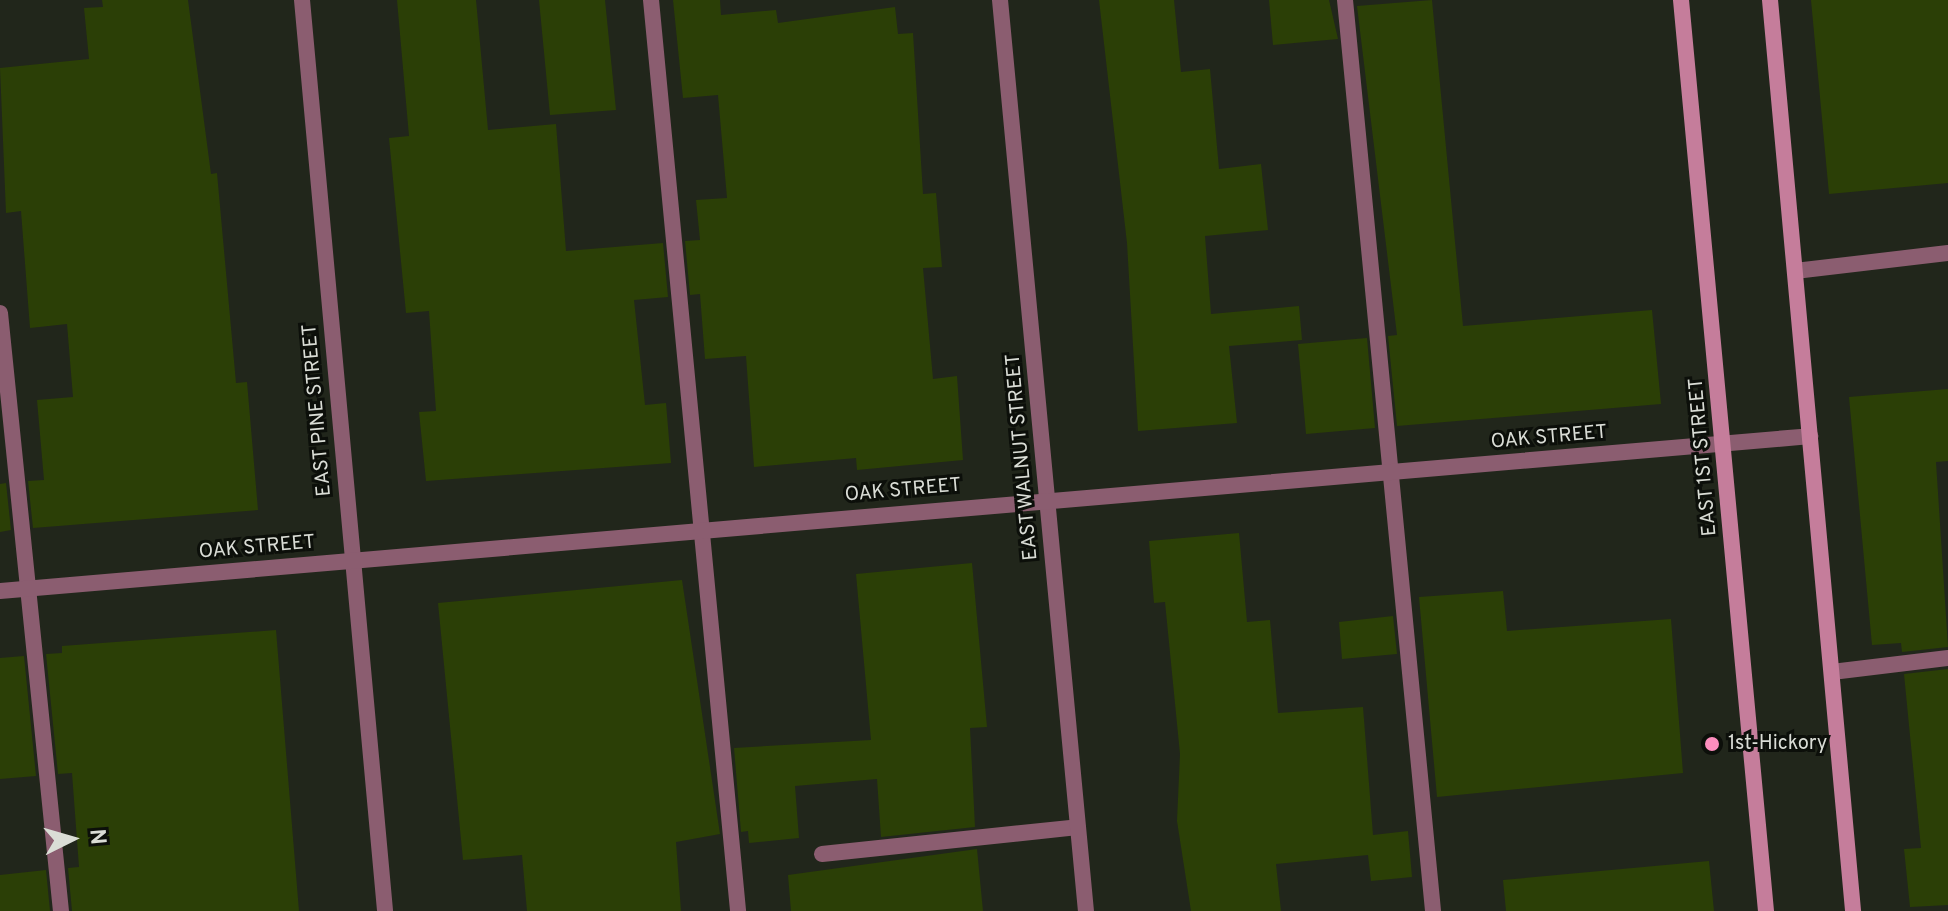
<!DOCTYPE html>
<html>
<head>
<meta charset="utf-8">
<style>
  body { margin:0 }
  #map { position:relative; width:1948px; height:911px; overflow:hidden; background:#21261b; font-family:Overpass,sans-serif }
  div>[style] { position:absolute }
  .building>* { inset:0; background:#2b3f06 }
  .lane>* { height:16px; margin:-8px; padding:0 8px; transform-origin:8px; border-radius:8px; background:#8b5d70 }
  .street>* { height:16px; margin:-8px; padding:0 8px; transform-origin:8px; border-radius:8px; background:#8b5d70 }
  .secondary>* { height:16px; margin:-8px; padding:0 8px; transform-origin:8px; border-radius:8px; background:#c57d9b }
  .dots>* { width:22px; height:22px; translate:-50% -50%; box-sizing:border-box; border:4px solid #0c0f0a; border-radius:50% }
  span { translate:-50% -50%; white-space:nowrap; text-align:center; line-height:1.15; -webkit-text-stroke:6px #0c0f0a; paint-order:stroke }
  .street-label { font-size:20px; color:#daddd6 }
  .poi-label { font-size:20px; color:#daddd6 }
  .left { translate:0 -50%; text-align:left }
  .north { position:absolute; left:32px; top:799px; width:80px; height:80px; -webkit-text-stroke:6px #0c0f0a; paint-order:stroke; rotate:85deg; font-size:22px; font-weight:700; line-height:32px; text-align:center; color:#daddd6 }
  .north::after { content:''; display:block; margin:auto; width:28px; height:36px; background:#daddd6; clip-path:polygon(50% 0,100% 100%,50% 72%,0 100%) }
</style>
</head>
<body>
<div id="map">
  <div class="building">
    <i style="clip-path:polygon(102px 0,188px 0,211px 174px,217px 173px,236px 383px,247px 382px,258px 510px,33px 528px,28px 481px,44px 480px,37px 400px,73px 397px,67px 324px,30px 328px,21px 211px,6px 213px,0 68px,89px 59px,84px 8px,103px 7px)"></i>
    <i style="clip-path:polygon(397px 0,476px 0,488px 130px,556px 124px,566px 251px,663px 243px,668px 297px,634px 300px,645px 405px,666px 403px,671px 463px,426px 481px,419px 412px,436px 411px,429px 311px,406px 313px,389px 138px,409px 136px)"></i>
    <i style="clip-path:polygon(539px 0,605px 0,616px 110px,550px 115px)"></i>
    <i style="clip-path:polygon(673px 0,720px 0,721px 15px,776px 10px,778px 23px,895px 7px,898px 34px,913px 33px,923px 194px,936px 193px,942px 267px,923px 268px,933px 379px,957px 376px,963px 460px,857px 470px,856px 458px,754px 467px,746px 356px,705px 359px,700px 294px,690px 295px,685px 241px,700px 240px,696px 200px,727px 198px,718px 95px,683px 98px)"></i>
    <i style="clip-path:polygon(1099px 0,1174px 0,1181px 72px,1210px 69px,1219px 169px,1261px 164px,1268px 230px,1205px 236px,1211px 314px,1299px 306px,1302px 340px,1229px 346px,1237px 423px,1138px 431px,1127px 243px)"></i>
    <i style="clip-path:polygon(1269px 0,1329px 0,1338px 39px,1273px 45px)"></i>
    <i style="clip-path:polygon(1432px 0,1463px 326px,1652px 310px,1661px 404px,1397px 426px,1388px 336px,1397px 335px,1357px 6px)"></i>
    <i style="clip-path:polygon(1811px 0,1948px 0,1948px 183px,1829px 194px)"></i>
    <i style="clip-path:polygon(1367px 338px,1375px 428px,1306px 434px,1298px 344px)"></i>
    <i style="clip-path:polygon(1948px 389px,1948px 461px,1936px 462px,1948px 647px,1902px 652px,1901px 643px,1872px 645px,1849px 397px)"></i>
    <i style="clip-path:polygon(6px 483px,11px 530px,0 532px,0 484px)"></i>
    <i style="clip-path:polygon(1239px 533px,1247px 622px,1270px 620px,1278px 713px,1363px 707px,1373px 835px,1408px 831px,1412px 877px,1371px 881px,1368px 855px,1276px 864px,1281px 911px,1191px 911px,1177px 821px,1180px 754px,1165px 602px,1154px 603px,1149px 541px)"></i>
    <i style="clip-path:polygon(972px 563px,987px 727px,970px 728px,975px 827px,881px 837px,877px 779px,795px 786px,799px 838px,749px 843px,748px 831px,741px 832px,734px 748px,871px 740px,856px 574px)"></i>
    <i style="clip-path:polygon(682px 580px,720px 834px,676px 842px,681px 911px,527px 911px,522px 855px,463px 860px,438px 603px)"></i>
    <i style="clip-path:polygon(1503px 591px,1507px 631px,1671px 619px,1683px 773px,1437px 797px,1419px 597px)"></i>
    <i style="clip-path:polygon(1393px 616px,1397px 654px,1342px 659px,1339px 622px)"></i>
    <i style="clip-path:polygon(276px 630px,299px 911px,72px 911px,68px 868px,79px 867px,72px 773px,58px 774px,46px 654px,62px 653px,62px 646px)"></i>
    <i style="clip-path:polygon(24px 656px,36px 776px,0 779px,0 658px)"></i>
    <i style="clip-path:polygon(1948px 669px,1948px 905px,1910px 907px,1904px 849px,1921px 848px,1904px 674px)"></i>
    <i style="clip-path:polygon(977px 849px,983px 911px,791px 911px,788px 875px)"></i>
    <i style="clip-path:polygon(1709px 861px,1714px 911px,1506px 911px,1503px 880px)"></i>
    <i style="clip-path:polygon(46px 870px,50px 911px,0 911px,0 875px)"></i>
  </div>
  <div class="lane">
    <i style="left:651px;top:0;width:915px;rotate:84.54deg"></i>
    <i style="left:1345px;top:0;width:915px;rotate:84.48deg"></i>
    <i style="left:1795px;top:271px;width:154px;rotate:-6.7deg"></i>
    <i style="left:0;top:313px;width:601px;rotate:84.18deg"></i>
    <i style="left:1832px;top:672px;width:117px;rotate:-6.9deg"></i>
    <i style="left:822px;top:854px;width:257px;rotate:-6deg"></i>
  </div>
  <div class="street">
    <i style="left:302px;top:0;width:915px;rotate:84.79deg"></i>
    <i style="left:1000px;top:0;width:915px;rotate:84.61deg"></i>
    <i style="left:0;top:591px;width:1817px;rotate:-4.89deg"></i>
  </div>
  <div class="secondary">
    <i style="left:1681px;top:0;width:915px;rotate:84.67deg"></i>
    <i style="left:1770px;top:0;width:915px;rotate:84.79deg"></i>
  </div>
  <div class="dots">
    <i style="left:1712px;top:744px;background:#fd8ebe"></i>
  </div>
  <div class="street-label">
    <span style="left:318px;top:410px;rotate:-95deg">EAST PINE STREET</span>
    <span style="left:1549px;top:438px;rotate:-5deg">OAK STREET</span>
    <span style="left:1023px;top:457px;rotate:-95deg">EAST WALNUT STREET</span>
    <span style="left:1704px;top:457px;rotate:-95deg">EAST 1ST STREET</span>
    <span style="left:903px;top:491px;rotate:-5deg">OAK STREET</span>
    <span style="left:257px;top:548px;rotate:-5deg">OAK STREET</span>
  </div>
  <div class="poi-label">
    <span class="left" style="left:1728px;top:744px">1st-Hickory</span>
  </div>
  <div class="north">N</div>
</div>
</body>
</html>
